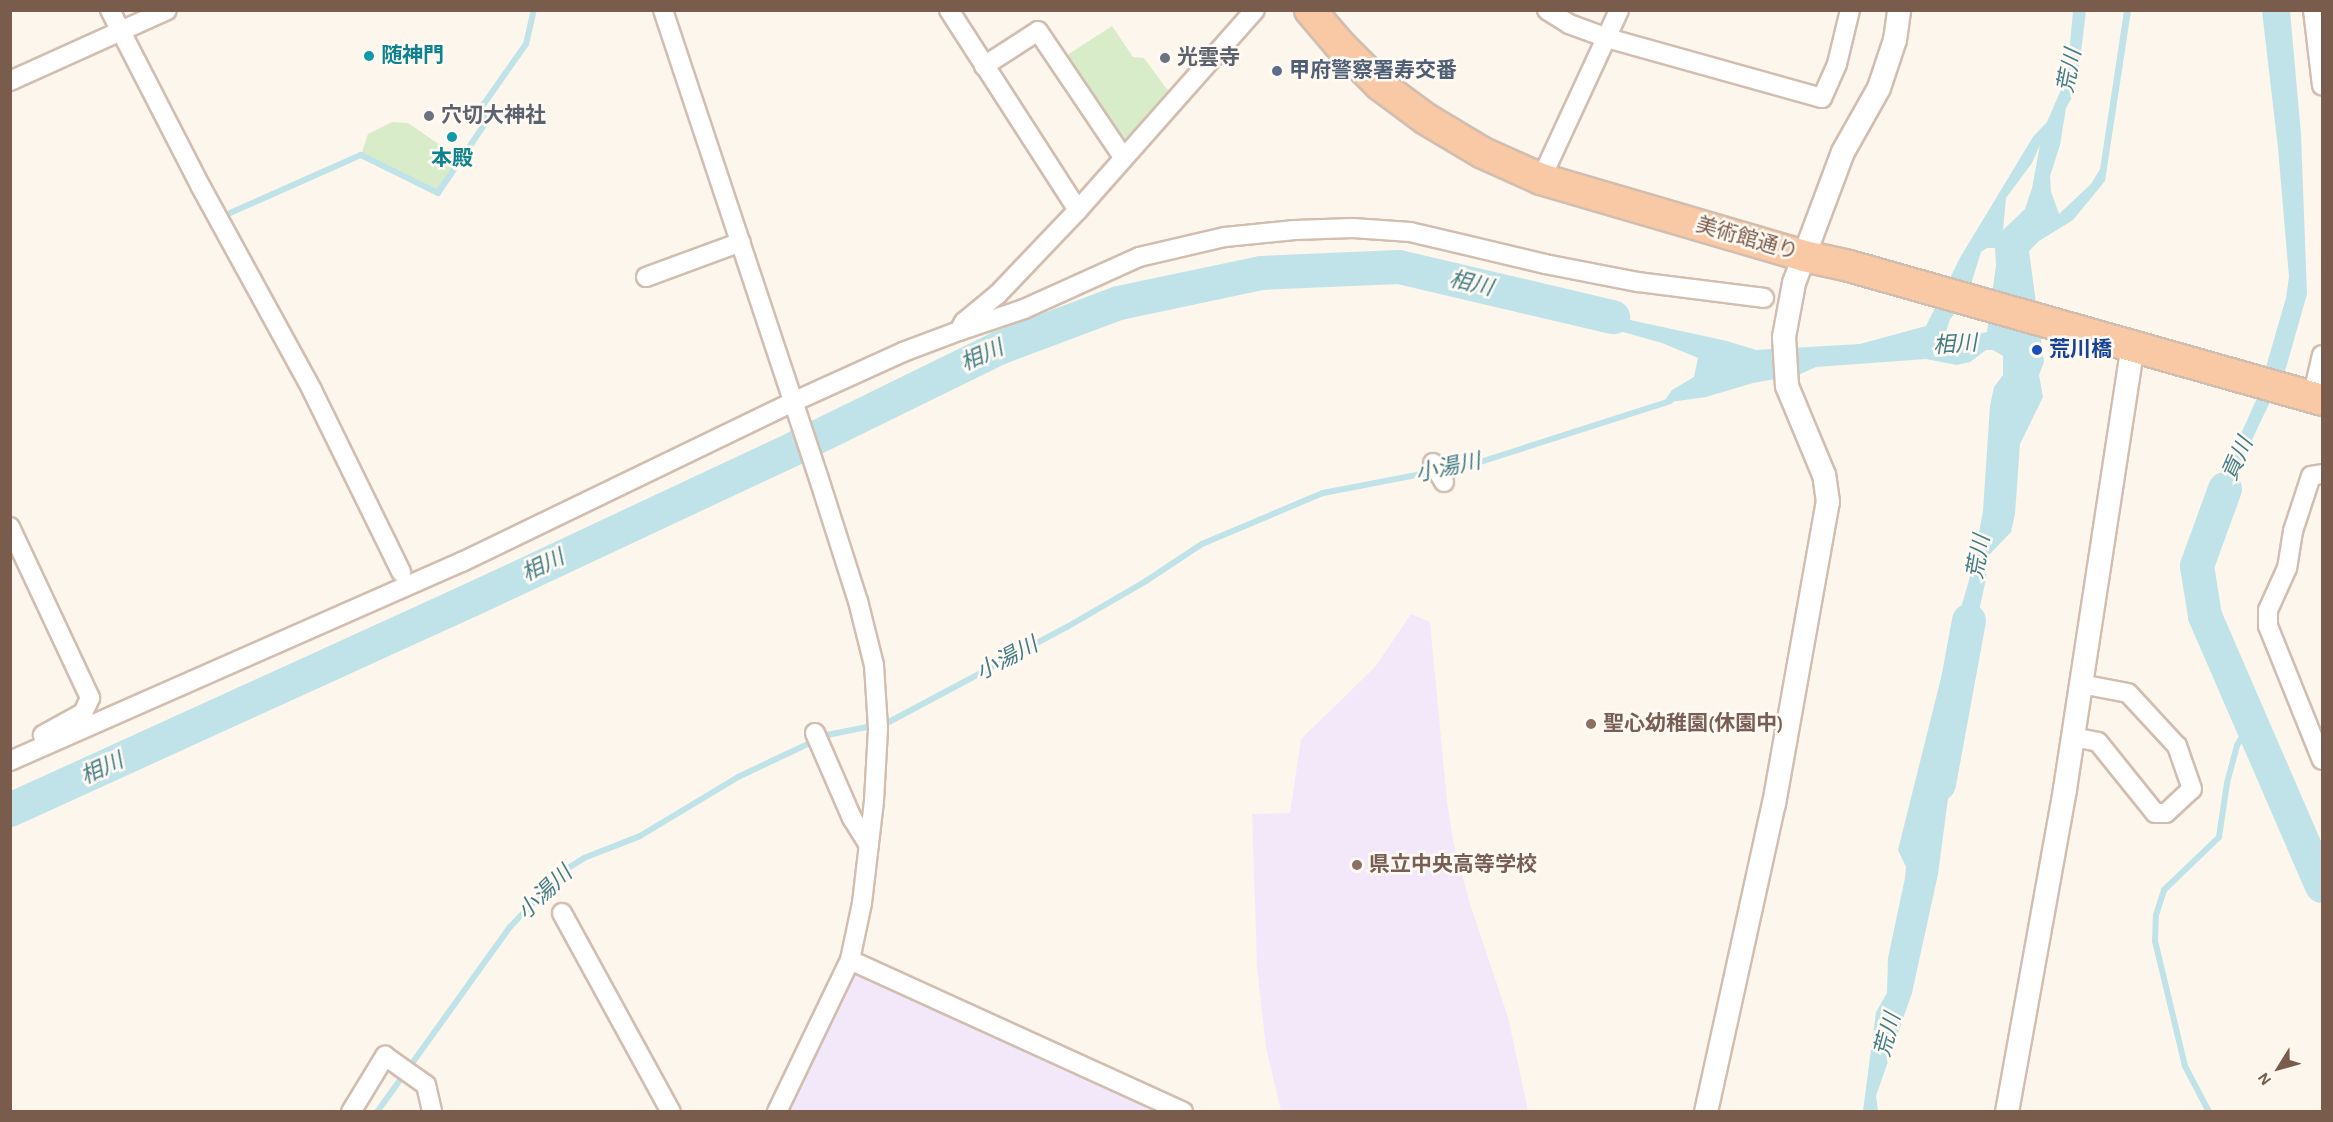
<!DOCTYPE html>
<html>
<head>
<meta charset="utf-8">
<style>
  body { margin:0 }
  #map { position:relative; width:2333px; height:1122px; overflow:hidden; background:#fdf6ec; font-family:"Alegreya Sans","Noto Sans JP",sans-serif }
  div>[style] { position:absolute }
  .education>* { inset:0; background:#f3e8fa }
  .green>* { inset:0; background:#d8ecc9 }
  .water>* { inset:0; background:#bfe3e8 }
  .stream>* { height:6px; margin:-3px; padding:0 3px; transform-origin:3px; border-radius:3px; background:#bfe3e8 }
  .river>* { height:34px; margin:-17px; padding:0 17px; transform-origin:17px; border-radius:17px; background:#bfe3e8 }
  .roads { filter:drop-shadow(2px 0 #d1beb0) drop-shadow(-2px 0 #d1beb0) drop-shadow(0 2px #d1beb0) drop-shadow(0 -2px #d1beb0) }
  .minor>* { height:18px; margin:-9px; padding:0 9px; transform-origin:9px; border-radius:9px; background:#fff }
  .tertiary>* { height:22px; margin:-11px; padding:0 11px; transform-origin:11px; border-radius:11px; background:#fff }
  .trunk>* { height:30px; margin:-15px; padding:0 15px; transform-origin:15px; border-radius:15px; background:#f9c8a4 }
  .dots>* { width:16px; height:16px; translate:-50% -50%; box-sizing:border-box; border:3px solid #fffaf3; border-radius:50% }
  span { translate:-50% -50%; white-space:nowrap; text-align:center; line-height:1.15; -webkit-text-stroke:5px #fffaf3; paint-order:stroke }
  .culture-label { font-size:21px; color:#0d838f; font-weight:700 }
  .left { translate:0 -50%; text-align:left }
  .worship-label { font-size:21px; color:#5b616d; font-weight:700 }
  .service-label { font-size:21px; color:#4e5e75; font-weight:700 }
  .street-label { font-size:21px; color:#7a5c4d }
  .transit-label { font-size:21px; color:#164399; font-weight:700 }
  .education-label { font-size:21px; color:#785e54; font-weight:700 }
  .water-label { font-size:22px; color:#437c86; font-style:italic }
  .frame { position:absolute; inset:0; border:12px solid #7a5c4d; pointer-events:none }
  .north { position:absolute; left:2249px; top:1038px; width:60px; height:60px; -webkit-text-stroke:4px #fffaf3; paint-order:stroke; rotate:233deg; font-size:16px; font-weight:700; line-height:24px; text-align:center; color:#7a5c4d }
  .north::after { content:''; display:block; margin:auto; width:21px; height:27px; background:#7a5c4d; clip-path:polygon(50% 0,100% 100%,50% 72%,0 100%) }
</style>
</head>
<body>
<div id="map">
  <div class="education">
    <i style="clip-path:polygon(1411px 614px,1430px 622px,1447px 801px,1453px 840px,1470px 904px,1508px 1017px,1528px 1111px,1281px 1111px,1266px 1048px,1257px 966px,1252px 814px,1290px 813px,1301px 739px,1375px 667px)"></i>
    <i style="clip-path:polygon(850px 960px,1183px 1112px,777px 1112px)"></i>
  </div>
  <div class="green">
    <i style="clip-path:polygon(1112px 26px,1133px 57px,1144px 58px,1175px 100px,1123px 157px,1058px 61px)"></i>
    <i style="clip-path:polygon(392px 122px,408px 123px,453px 154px,456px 167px,438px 193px,361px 155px,368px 134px)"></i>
  </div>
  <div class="water">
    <i style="clip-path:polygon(evenodd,2073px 11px,2086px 11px,2078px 77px,2075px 92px,2066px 108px,2060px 145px,2050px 176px,2051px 192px,2059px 214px,2091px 184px,2100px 169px,2124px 11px,2131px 11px,2105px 181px,2073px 220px,2039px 241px,2029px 251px,2044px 362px,2039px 375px,2043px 397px,2020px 444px,2015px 514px,2011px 532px,1988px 556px,1986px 579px,1971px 648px,1948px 687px,1946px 733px,1951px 743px,1951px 776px,1938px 874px,1912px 993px,1876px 1096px,1878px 1111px,1863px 1111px,1876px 1012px,1887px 993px,1888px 958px,1905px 878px,1906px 867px,1898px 850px,1945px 662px,1972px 570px,1983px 511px,1990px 406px,1994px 387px,2003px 375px,2003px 356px,1993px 350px,1986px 350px,1970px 362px,1957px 365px,1926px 359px,1816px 367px,1798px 375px,1753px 383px,1706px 397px,1663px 403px,1672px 390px,1694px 377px,1698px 358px,1662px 343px,1616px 330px,1566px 306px,1727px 341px,1756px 350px,1860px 344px,1926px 326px,1961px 256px,2033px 137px,2047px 122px,2067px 76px,2073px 11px,2040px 145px,2032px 188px,2025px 209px,2003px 230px,2006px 198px,2032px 163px,2040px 145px,2073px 11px,1987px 248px,1995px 248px,1996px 265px,1987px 332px,1966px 337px,1946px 332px,1950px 319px,1966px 300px,1981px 252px,1987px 248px)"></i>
    <i style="clip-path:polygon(2262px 11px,2290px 11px,2301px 134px,2307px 294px,2286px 368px,2208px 533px,2219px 483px,2257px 398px,2286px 298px,2289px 277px,2278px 148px)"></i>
  </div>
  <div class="stream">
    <i style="left:230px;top:213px;width:143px;rotate:-23.9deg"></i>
    <i style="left:361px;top:155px;width:86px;rotate:26.3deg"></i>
    <i style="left:438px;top:193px;width:86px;rotate:-55.9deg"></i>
    <i style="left:486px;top:122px;width:15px;rotate:-110deg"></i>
    <i style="left:481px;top:108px;width:78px;rotate:-54.9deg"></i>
    <i style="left:526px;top:44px;width:35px;rotate:-77deg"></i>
    <i style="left:377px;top:1112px;width:228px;rotate:-54.3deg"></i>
    <i style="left:510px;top:927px;width:79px;rotate:-46deg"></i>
    <i style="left:565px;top:870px;width:22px;rotate:-32deg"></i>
    <i style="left:584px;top:858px;width:60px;rotate:-21.4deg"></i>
    <i style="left:640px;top:836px;width:114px;rotate:-31deg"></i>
    <i style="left:738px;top:777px;width:98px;rotate:-25.3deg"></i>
    <i style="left:827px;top:735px;width:61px;rotate:-11.3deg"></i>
    <i style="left:887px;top:723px;width:204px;rotate:-28.1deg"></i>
    <i style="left:1067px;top:627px;width:91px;rotate:-30.2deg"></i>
    <i style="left:1146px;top:581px;width:67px;rotate:-33.5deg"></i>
    <i style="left:1202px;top:544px;width:131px;rotate:-22.9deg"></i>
    <i style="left:1323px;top:493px;width:154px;rotate:-10.9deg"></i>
    <i style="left:1474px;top:464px;width:206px;rotate:-17.8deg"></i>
    <i style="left:2209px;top:1112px;width:52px;rotate:-117.6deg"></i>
    <i style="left:2185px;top:1066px;width:129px;rotate:-103.5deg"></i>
    <i style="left:2155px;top:941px;width:26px;rotate:-88deg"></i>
    <i style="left:2156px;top:915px;width:26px;rotate:-72deg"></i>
    <i style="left:2164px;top:890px;width:76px;rotate:-43.9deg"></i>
    <i style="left:2219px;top:837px;width:55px;rotate:-81.6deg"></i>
    <i style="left:2227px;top:783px;width:39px;rotate:-75deg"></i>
    <i style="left:2237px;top:745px;width:27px;rotate:-59deg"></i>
  </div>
  <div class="river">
    <i style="left:2225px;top:489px;width:82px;rotate:110deg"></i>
    <i style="left:2197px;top:566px;width:51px;rotate:80.9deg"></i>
    <i style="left:2205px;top:616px;width:294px;rotate:66.6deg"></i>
    <i style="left:1939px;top:784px;width:166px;rotate:-79.6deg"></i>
    <i style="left:10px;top:810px;width:507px;rotate:-24.49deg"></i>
    <i style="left:471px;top:600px;width:360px;rotate:-25.1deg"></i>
    <i style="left:797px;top:447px;width:225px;rotate:-26.1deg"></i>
    <i style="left:999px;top:348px;width:128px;rotate:-20.6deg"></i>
    <i style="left:1119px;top:303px;width:145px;rotate:-11.9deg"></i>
    <i style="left:1261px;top:273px;width:138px;rotate:-2.5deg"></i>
    <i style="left:1399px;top:267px;width:220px;rotate:13.2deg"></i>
  </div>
  <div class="roads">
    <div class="minor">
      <i style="left:110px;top:10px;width:199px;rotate:62.8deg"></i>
      <i style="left:201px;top:187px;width:231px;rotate:61.3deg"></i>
      <i style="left:312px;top:390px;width:203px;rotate:63.9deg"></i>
      <i style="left:663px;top:10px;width:494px;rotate:71.6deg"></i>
      <i style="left:819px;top:479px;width:128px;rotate:72.3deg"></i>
      <i style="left:858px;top:601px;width:66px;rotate:76deg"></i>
      <i style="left:874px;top:665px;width:64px;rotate:86.4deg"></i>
      <i style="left:878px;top:729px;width:72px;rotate:93.2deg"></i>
      <i style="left:874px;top:801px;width:103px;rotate:96.7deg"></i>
      <i style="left:862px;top:903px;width:58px;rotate:101.9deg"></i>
      <i style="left:850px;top:960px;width:169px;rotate:115.7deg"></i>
      <i style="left:949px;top:10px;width:238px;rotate:57.2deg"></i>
      <i style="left:1547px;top:10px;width:26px;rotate:32deg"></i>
      <i style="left:1569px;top:24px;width:40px;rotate:20.2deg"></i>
      <i style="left:1607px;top:38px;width:223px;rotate:15.6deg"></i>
      <i style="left:1822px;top:98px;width:37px;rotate:-66deg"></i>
      <i style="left:1837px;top:64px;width:56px;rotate:-76.5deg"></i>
      <i style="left:2313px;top:10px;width:76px;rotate:83.2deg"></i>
      <i style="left:984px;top:66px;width:64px;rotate:-32.9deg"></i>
      <i style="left:1038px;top:31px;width:152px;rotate:56deg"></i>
      <i style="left:10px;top:81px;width:172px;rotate:-24.3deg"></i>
      <i style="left:1541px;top:179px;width:186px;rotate:-65.2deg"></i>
      <i style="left:646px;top:277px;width:101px;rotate:-20.2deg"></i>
      <i style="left:959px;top:331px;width:69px;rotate:-18.7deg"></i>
      <i style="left:1024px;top:309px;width:126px;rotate:-24.3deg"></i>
      <i style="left:1139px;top:257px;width:88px;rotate:-13.1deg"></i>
      <i style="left:1225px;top:237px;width:70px;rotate:-5.7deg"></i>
      <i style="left:1295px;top:230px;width:58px;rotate:-2deg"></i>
      <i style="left:1353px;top:228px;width:57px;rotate:4deg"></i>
      <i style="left:1410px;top:232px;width:139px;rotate:13.3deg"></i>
      <i style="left:1545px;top:264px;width:95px;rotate:11deg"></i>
      <i style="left:1638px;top:282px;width:127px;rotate:7.2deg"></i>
      <i style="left:2312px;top:398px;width:44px;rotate:-76.9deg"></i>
      <i style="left:1433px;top:463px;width:22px;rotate:60deg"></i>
      <i style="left:2322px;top:474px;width:11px;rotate:170deg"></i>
      <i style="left:2311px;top:476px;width:58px;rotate:108.1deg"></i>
      <i style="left:2293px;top:531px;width:37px;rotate:99deg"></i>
      <i style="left:2287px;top:568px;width:46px;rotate:114.3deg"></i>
      <i style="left:2268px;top:610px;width:16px;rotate:90deg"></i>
      <i style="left:2268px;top:626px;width:144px;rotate:68.1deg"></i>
      <i style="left:10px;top:527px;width:189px;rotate:64.9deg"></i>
      <i style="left:90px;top:698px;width:17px;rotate:115deg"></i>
      <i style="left:83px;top:713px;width:46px;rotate:151.2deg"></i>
      <i style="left:815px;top:733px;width:93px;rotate:66.5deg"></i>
      <i style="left:852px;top:818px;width:32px;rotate:58deg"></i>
      <i style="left:2073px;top:737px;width:25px;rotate:11deg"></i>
      <i style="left:2098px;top:742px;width:91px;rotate:51.2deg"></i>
      <i style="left:2155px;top:813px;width:11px"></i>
      <i style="left:2166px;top:813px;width:35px;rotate:-43deg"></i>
      <i style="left:2192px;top:789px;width:46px;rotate:-109.2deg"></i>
      <i style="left:2177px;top:746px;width:72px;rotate:-132.8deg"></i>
      <i style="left:2128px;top:693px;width:48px;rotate:-169.2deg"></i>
      <i style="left:10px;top:761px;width:494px;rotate:-23.8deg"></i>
      <i style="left:462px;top:562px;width:368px;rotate:-25.8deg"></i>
      <i style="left:793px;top:402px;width:121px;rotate:-24.4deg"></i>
      <i style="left:903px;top:352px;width:60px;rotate:-20.6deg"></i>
      <i style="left:959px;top:331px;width:10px;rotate:-61deg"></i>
      <i style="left:964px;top:322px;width:44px;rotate:-39.5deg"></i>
      <i style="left:998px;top:294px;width:116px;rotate:-46.4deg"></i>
      <i style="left:1078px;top:210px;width:267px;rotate:-48.5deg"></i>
      <i style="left:562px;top:913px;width:227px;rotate:61.3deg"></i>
      <i style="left:850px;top:960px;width:366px;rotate:24.5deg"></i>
      <i style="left:351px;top:1112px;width:66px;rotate:-58.7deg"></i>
      <i style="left:385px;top:1056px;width:50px;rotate:35.3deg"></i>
      <i style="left:426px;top:1085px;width:28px;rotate:77deg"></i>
    </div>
    <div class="tertiary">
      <i style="left:1706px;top:1112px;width:315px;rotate:-77.6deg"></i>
      <i style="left:1774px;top:804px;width:307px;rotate:-79.9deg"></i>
      <i style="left:1828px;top:502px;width:27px;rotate:-98deg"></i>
      <i style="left:1824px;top:475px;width:96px;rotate:-112.6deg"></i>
      <i style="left:1787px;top:386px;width:49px;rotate:-93.5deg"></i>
      <i style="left:1784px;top:337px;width:55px;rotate:-79.5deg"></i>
      <i style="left:1794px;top:283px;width:140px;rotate:-69.5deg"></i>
      <i style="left:1843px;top:152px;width:73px;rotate:-60.6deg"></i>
      <i style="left:1879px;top:88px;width:51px;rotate:-71.6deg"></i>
      <i style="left:1895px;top:40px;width:30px;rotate:-82deg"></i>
      <i style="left:2007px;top:1112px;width:328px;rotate:-79.8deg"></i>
      <i style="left:2065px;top:789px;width:448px;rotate:-81.3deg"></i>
    </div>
    <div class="trunk">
      <i style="left:1310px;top:10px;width:45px;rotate:49.5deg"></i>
      <i style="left:1339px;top:44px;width:58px;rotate:45deg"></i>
      <i style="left:1380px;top:85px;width:57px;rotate:36.5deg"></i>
      <i style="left:1426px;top:119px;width:66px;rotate:30.8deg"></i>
      <i style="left:1483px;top:153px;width:64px;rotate:24.1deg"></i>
      <i style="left:1541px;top:179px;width:274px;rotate:16.3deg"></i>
      <i style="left:1804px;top:256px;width:46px;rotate:12.5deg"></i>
      <i style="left:1849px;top:266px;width:492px;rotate:15.8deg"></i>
    </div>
  </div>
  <div class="dots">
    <i style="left:369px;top:56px;background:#0f9aa8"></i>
    <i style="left:1165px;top:58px;background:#6b7280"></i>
    <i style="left:1277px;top:71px;background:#5c6f8a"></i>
    <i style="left:429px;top:116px;background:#6b7280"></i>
    <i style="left:452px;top:137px;background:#0f9aa8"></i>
    <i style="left:2037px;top:350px;background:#1a4fb4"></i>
    <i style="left:1591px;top:724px;background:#8d6e63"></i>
    <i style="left:1357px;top:865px;background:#8d6e63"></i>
  </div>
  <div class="culture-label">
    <span class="left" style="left:381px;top:56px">随神門</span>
    <span style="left:452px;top:159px">本殿</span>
  </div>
  <div class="worship-label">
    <span class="left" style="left:1177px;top:58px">光雲寺</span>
    <span class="left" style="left:441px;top:116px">穴切大神社</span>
  </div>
  <div class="service-label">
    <span class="left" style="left:1289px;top:71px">甲府警察署寿交番</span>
  </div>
  <div class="street-label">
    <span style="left:1747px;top:239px;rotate:16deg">美術館通り</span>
  </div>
  <div class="transit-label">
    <span class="left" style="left:2049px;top:350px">荒川橋</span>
  </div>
  <div class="education-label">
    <span class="left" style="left:1603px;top:724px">聖心幼稚園(休園中)</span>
    <span class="left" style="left:1369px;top:865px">県立中央高等学校</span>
  </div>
  <div class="water-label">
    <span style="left:2070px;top:71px;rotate:-79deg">荒川</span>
    <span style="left:1471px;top:284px;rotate:13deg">相川</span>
    <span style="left:1955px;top:345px;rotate:-4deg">相川</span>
    <span style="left:982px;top:356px;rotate:-24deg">相川</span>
    <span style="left:2238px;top:459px;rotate:-66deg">貢川</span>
    <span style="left:1448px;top:468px;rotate:-12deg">小湯川</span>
    <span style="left:1979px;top:557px;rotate:-80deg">荒川</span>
    <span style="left:543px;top:566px;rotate:-26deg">相川</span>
    <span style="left:1007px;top:659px;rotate:-28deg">小湯川</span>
    <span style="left:102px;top:769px;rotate:-25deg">相川</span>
    <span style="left:545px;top:893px;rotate:-44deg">小湯川</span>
    <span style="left:1888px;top:1035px;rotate:-75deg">荒川</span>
  </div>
  <div class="frame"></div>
  <div class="north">N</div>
</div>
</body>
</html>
